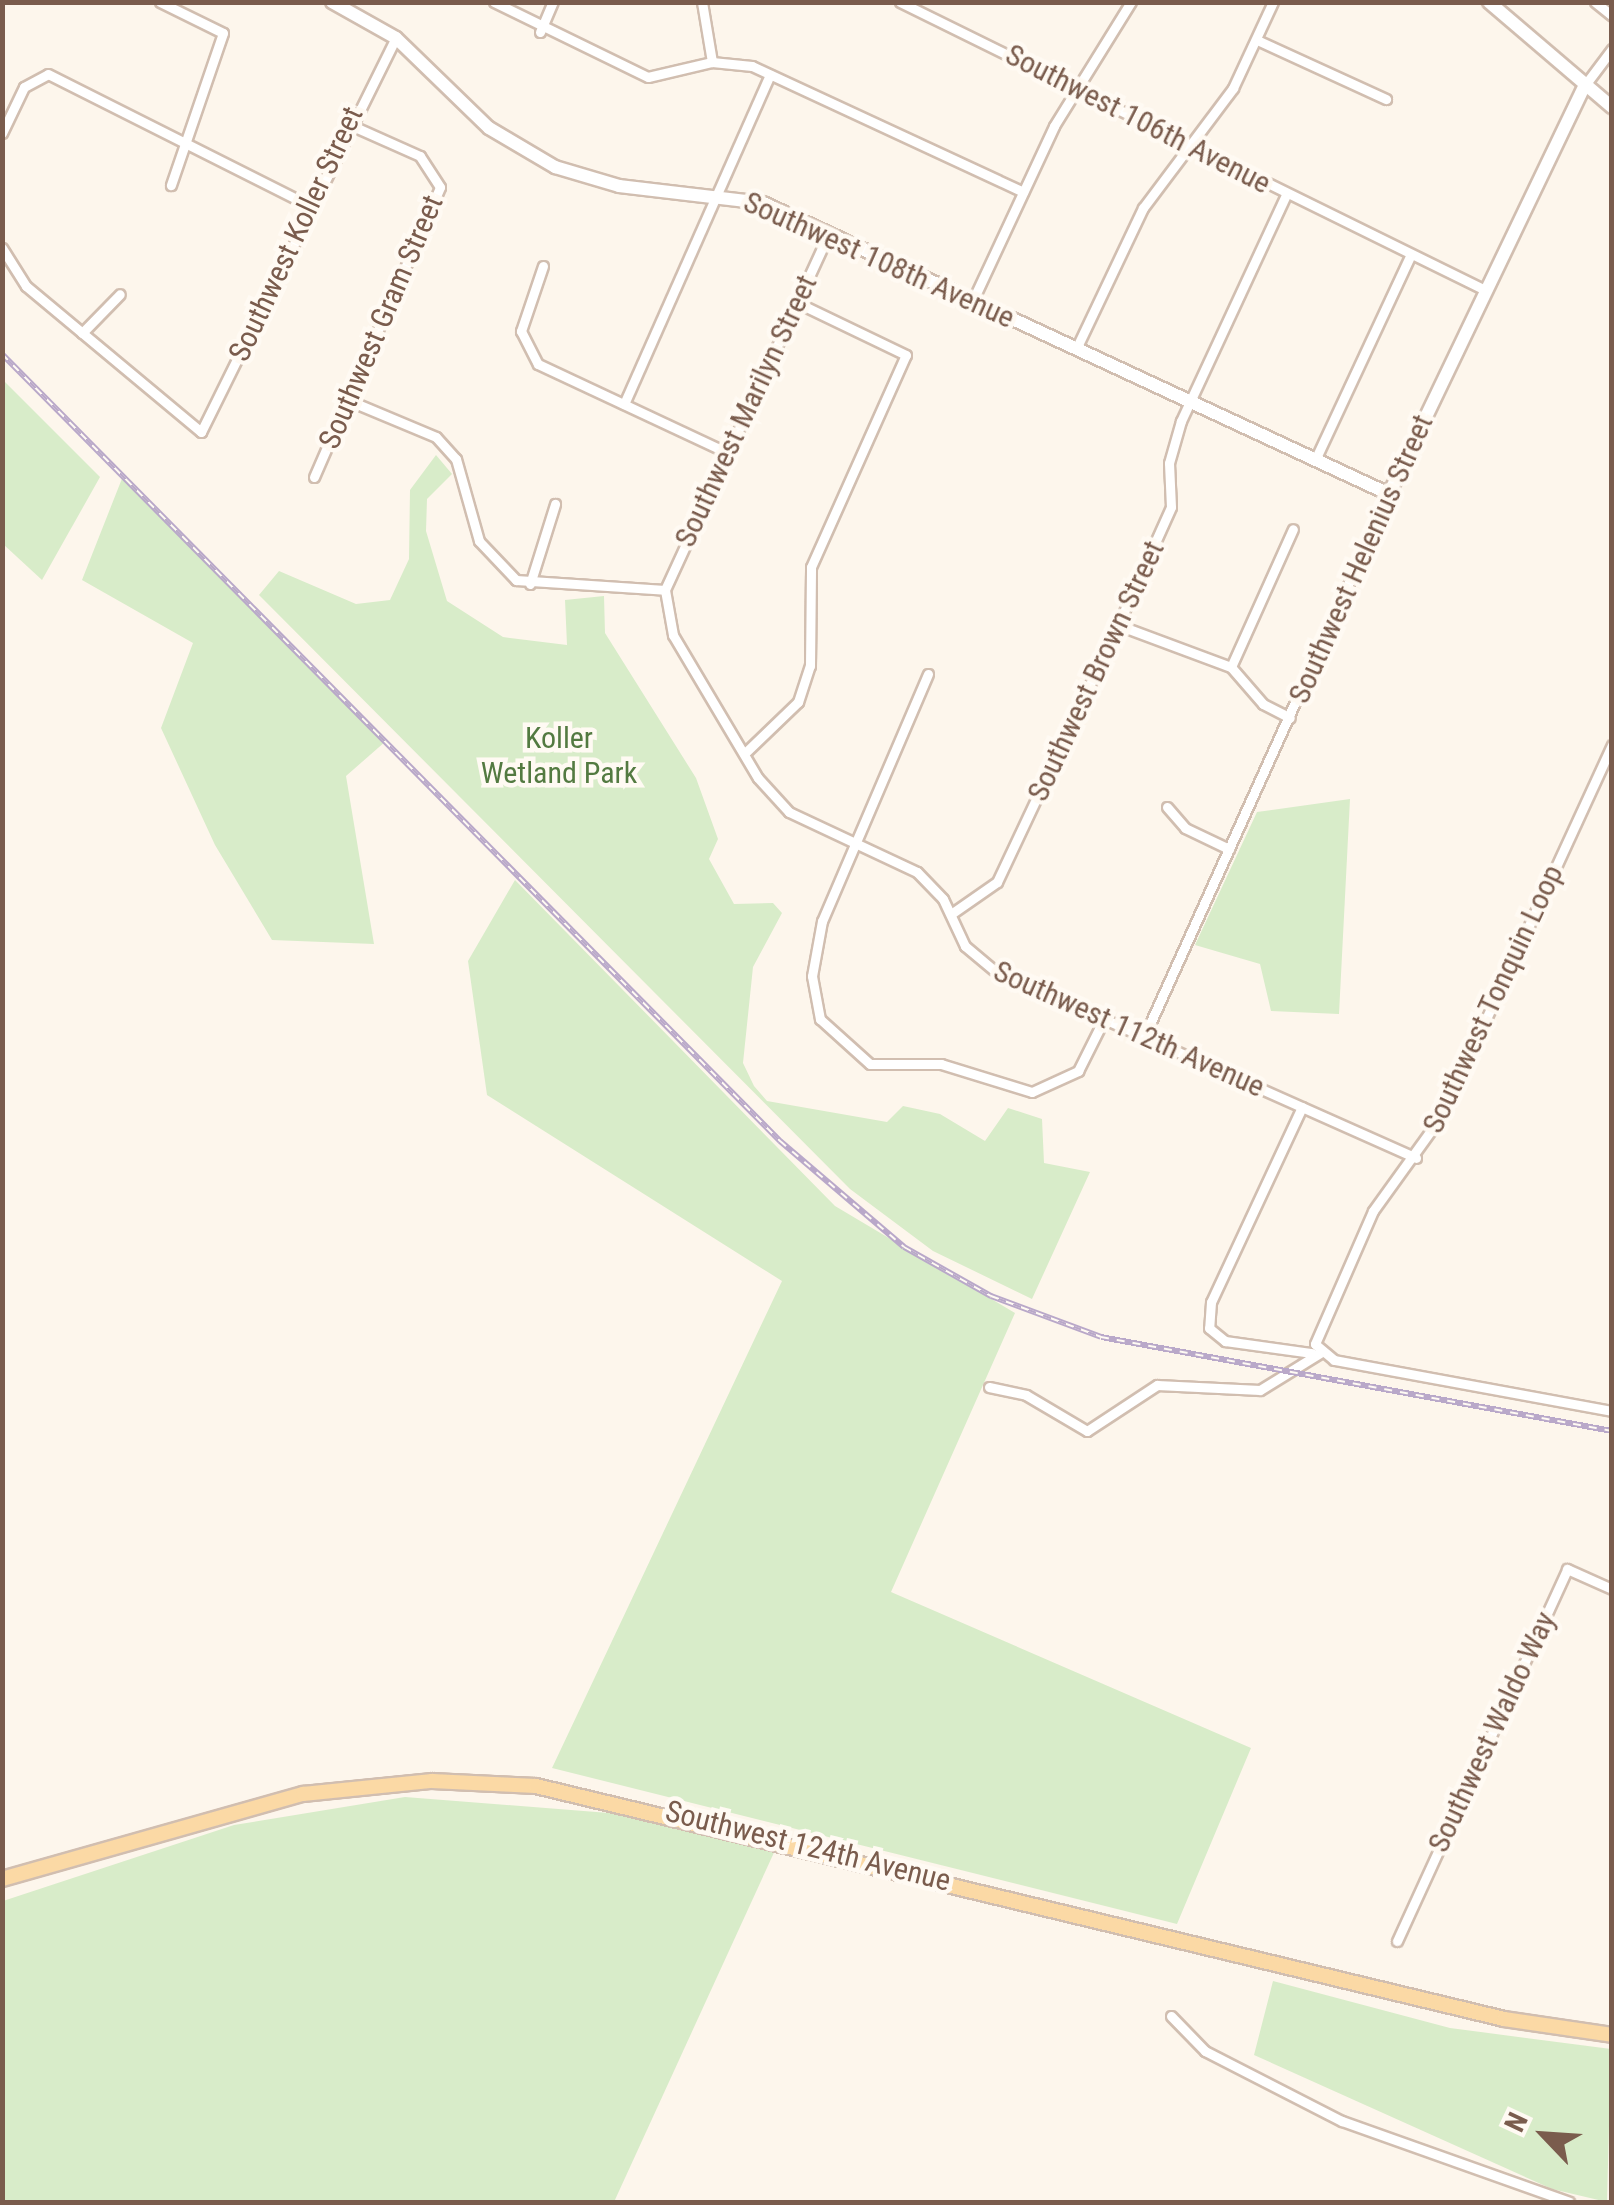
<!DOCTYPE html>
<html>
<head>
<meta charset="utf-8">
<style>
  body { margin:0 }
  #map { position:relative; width:1614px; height:2205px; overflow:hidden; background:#fdf6ec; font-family:"Roboto Condensed",sans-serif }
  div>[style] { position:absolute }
  .green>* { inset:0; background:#d8ecc9 }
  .roads { filter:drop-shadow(2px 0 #d1beb0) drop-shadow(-2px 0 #d1beb0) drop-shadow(0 2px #d1beb0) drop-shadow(0 -2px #d1beb0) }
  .street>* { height:9px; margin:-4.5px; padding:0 4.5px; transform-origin:4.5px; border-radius:4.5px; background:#fff }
  .secondary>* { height:12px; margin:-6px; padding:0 6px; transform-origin:6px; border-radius:6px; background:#fff }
  .primary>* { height:14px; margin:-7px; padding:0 7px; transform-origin:7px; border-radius:7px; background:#fbd9a5 }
  .rail>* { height:6px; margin-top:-3px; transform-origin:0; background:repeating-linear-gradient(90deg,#fffaf3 0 8px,#b9a8c9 0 16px); box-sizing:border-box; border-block:2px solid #b9a8c9 }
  span { translate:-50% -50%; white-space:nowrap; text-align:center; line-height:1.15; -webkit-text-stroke:9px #fffaf3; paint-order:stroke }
  .street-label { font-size:30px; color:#7a5c4d }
  .park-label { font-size:30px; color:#537a41 }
  .frame { position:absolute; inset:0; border:5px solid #7a5c4d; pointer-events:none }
  .north { position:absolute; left:1494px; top:2085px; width:100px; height:100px; -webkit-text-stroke:8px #fffaf3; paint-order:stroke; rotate:295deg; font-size:28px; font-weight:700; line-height:40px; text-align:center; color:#7a5c4d }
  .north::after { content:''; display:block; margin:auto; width:35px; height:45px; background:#7a5c4d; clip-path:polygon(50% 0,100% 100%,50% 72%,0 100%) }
</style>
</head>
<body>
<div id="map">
  <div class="green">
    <i style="clip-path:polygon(2px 379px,100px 477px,42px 580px,3px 544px)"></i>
    <i style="clip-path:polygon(436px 455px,452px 474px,427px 499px,426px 531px,447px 601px,503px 637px,567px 645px,565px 600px,604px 596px,605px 633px,696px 778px,718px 839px,709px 859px,734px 904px,773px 903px,782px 913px,753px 967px,743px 1063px,754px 1086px,767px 1101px,887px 1122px,903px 1106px,940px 1114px,985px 1141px,1008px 1108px,1042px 1119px,1044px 1163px,1090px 1172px,1032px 1299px,933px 1251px,850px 1189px,259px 595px,279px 571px,356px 604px,390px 600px,409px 559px,410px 490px)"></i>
    <i style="clip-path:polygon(123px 476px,386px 741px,346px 776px,374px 944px,272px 940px,215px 845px,161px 728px,193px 643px,82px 580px)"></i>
    <i style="clip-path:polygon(1350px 799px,1339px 1014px,1271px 1011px,1260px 964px,1195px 945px,1257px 812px)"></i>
    <i style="clip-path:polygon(515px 880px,835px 1206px,1015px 1313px,891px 1592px,1251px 1748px,1177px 1924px,552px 1768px,782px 1281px,487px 1095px,468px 961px)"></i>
    <i style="clip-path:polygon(405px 1797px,634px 1815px,777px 1846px,614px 2202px,3px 2202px,3px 1901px,234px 1825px)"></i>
    <i style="clip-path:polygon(1273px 1981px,1450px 2028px,1611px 2049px,1607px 2202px,1552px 2189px,1254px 2055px)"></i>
  </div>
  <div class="roads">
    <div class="street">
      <i style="left:160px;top:2px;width:70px;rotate:26.2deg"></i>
      <i style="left:223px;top:33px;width:161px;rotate:108.9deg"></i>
      <i style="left:494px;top:2px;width:171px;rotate:26deg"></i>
      <i style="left:648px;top:77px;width:66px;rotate:-13.2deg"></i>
      <i style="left:712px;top:62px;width:40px;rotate:5.7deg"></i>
      <i style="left:752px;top:66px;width:299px;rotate:24.9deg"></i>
      <i style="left:702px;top:2px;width:61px;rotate:80.5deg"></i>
      <i style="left:900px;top:2px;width:650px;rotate:26.21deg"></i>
      <i style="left:1595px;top:2px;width:22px;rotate:39deg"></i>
      <i style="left:540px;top:32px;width:33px;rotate:-67deg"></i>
      <i style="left:1257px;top:40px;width:142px;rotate:24.6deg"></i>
      <i style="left:1585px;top:85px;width:45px;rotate:-53.1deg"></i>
      <i style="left:2px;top:133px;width:51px;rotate:-64.4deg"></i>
      <i style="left:24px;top:87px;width:27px;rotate:-28deg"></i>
      <i style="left:48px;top:74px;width:292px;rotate:26.7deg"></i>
      <i style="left:829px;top:233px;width:393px;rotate:114.7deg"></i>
      <i style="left:665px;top:590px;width:46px;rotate:79.9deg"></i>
      <i style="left:673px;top:635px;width:166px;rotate:59.3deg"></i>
      <i style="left:758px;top:778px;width:46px;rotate:47.6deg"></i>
      <i style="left:789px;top:812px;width:141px;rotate:25.1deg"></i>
      <i style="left:917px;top:872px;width:37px;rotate:46deg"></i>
      <i style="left:943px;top:899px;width:52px;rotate:64.9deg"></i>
      <i style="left:965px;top:946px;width:38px;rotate:40deg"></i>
      <i style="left:994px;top:970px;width:462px;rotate:24deg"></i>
      <i style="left:2px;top:248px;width:45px;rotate:57.7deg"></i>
      <i style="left:26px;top:286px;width:228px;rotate:39.8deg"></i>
      <i style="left:201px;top:432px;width:440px;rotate:-63.7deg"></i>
      <i style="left:543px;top:266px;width:69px;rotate:108.7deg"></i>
      <i style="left:521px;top:331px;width:37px;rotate:63deg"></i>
      <i style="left:538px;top:364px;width:210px;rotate:25.1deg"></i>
      <i style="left:973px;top:300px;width:192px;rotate:-65deg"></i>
      <i style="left:1054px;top:126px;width:146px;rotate:-58.2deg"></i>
      <i style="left:82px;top:333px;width:54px;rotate:-45.7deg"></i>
      <i style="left:1076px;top:349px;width:156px;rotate:-64.6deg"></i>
      <i style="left:1143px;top:208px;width:150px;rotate:-53.1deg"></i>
      <i style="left:1233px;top:88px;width:95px;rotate:-65.1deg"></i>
      <i style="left:350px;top:401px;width:93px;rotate:22.7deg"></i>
      <i style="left:436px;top:437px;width:30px;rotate:48deg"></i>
      <i style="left:456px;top:459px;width:85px;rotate:74.3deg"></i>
      <i style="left:479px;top:541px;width:54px;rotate:46.5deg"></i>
      <i style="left:516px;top:580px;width:149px;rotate:3.8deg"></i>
      <i style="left:624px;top:404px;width:360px;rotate:-66.1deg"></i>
      <i style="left:1315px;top:460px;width:225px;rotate:-65deg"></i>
      <i style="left:314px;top:477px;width:316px;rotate:-66.5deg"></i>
      <i style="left:440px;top:187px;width:37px;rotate:-123deg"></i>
      <i style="left:420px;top:156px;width:79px;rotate:-156deg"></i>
      <i style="left:530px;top:584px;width:84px;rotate:-72.6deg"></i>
      <i style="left:1118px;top:625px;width:121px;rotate:20.4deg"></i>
      <i style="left:1231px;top:667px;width:49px;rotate:49.1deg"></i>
      <i style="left:1263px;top:704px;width:30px;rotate:27deg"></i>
      <i style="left:1231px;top:667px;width:151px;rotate:-65.8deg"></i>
      <i style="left:928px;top:674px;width:269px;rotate:113.2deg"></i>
      <i style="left:822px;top:921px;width:56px;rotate:100.3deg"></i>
      <i style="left:812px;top:976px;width:44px;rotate:79.5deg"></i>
      <i style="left:820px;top:1019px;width:67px;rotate:42deg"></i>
      <i style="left:870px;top:1064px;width:71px"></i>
      <i style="left:941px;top:1064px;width:95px;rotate:17.1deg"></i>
      <i style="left:1032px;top:1092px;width:51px;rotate:-24.5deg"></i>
      <i style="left:1078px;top:1071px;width:58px;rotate:-63.4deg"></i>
      <i style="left:1612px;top:745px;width:407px;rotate:114.7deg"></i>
      <i style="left:1442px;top:1115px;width:118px;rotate:125.7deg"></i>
      <i style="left:1373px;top:1211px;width:145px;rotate:113.6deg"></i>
      <i style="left:1315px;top:1344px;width:25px;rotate:40deg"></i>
      <i style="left:1334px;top:1360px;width:283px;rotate:10.4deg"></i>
      <i style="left:747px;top:751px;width:71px;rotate:-43.9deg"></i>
      <i style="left:798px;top:702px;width:38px;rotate:-72deg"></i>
      <i style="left:810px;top:666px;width:99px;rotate:-89.4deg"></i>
      <i style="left:811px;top:567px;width:232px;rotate:-65.9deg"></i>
      <i style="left:906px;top:355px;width:120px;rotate:-154.3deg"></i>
      <i style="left:1167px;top:807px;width:28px;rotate:49deg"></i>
      <i style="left:1185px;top:828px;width:49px;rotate:25.5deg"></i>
      <i style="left:951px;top:914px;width:56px;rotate:-34.8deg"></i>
      <i style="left:997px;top:882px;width:284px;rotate:-64.8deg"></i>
      <i style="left:1118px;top:625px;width:129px;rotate:-65.8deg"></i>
      <i style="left:1171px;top:507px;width:44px;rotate:-92.6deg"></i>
      <i style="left:1169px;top:463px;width:44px;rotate:-74.1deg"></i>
      <i style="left:1181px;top:421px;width:249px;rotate:-65.1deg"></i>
      <i style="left:1144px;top:1037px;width:596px;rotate:-65.72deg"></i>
      <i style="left:1302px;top:1107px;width:215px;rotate:115deg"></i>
      <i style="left:1211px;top:1302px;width:26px;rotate:94deg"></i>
      <i style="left:1209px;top:1328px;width:21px;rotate:39deg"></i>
      <i style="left:1225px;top:1341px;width:88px;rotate:7.9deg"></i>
      <i style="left:989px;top:1387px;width:38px;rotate:12deg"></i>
      <i style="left:1026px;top:1395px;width:71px;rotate:30.5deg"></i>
      <i style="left:1087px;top:1431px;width:84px;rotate:-33.3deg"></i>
      <i style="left:1157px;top:1385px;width:103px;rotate:2.8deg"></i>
      <i style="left:1260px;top:1390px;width:70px;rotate:-31.7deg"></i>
      <i style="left:1397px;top:1941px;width:409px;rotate:-65.4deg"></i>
      <i style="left:1567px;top:1569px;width:49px;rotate:24deg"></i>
      <i style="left:1171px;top:2016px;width:49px;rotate:45.8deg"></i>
      <i style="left:1205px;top:2051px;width:154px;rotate:27.1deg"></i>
      <i style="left:1342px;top:2121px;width:241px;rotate:19.6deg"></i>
    </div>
    <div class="secondary">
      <i style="left:332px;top:2px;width:73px;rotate:29.4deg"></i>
      <i style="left:396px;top:38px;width:129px;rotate:44.1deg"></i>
      <i style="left:489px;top:128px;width:77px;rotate:30.6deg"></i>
      <i style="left:555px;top:167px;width:67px;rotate:16.5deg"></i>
      <i style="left:619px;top:186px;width:145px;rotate:6.7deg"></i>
      <i style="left:763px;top:203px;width:690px;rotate:24.93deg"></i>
      <i style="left:1389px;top:494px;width:454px;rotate:-64.4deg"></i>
      <i style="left:1489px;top:2px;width:162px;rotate:40.5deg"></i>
    </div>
    <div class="primary">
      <i style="left:2px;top:1879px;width:313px;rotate:-15.8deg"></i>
      <i style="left:303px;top:1794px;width:130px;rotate:-5.8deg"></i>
      <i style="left:432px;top:1781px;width:104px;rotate:2.8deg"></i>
      <i style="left:536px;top:1786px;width:996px;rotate:13.53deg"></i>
      <i style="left:1504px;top:2019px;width:109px;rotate:8.4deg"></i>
    </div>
  </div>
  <div class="rail">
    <i style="left:2px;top:354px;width:1107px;rotate:45.33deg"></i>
    <i style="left:780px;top:1141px;width:163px;rotate:40.5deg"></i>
    <i style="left:904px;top:1247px;width:100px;rotate:29.4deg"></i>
    <i style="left:991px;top:1296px;width:117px;rotate:20.4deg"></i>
    <i style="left:1101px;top:1337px;width:520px;rotate:10.42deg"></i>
  </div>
  <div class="street-label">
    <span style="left:1138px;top:119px;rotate:27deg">Southwest 106th Avenue</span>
    <span style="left:296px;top:234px;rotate:-65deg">Southwest Koller Street</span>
    <span style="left:879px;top:260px;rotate:24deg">Southwest 108th Avenue</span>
    <span style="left:381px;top:322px;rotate:-67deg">Southwest Gram Street</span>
    <span style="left:746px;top:411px;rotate:-65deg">Southwest Marilyn Street</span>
    <span style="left:1361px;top:559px;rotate:-66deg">Southwest Helenius Street</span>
    <span style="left:1096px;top:671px;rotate:-65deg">Southwest Brown Street</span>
    <span style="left:1493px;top:999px;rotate:-65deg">Southwest Tonquin Loop</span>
    <span style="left:1129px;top:1029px;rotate:24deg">Southwest 112th Avenue</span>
    <span style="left:1492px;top:1732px;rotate:-65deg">Southwest Waldo Way</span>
    <span style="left:808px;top:1846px;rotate:14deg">Southwest 124th Avenue</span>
  </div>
  <div class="park-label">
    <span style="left:559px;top:755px">Koller<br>Wetland Park</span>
  </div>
  <div class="frame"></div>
  <div class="north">N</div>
</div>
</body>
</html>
